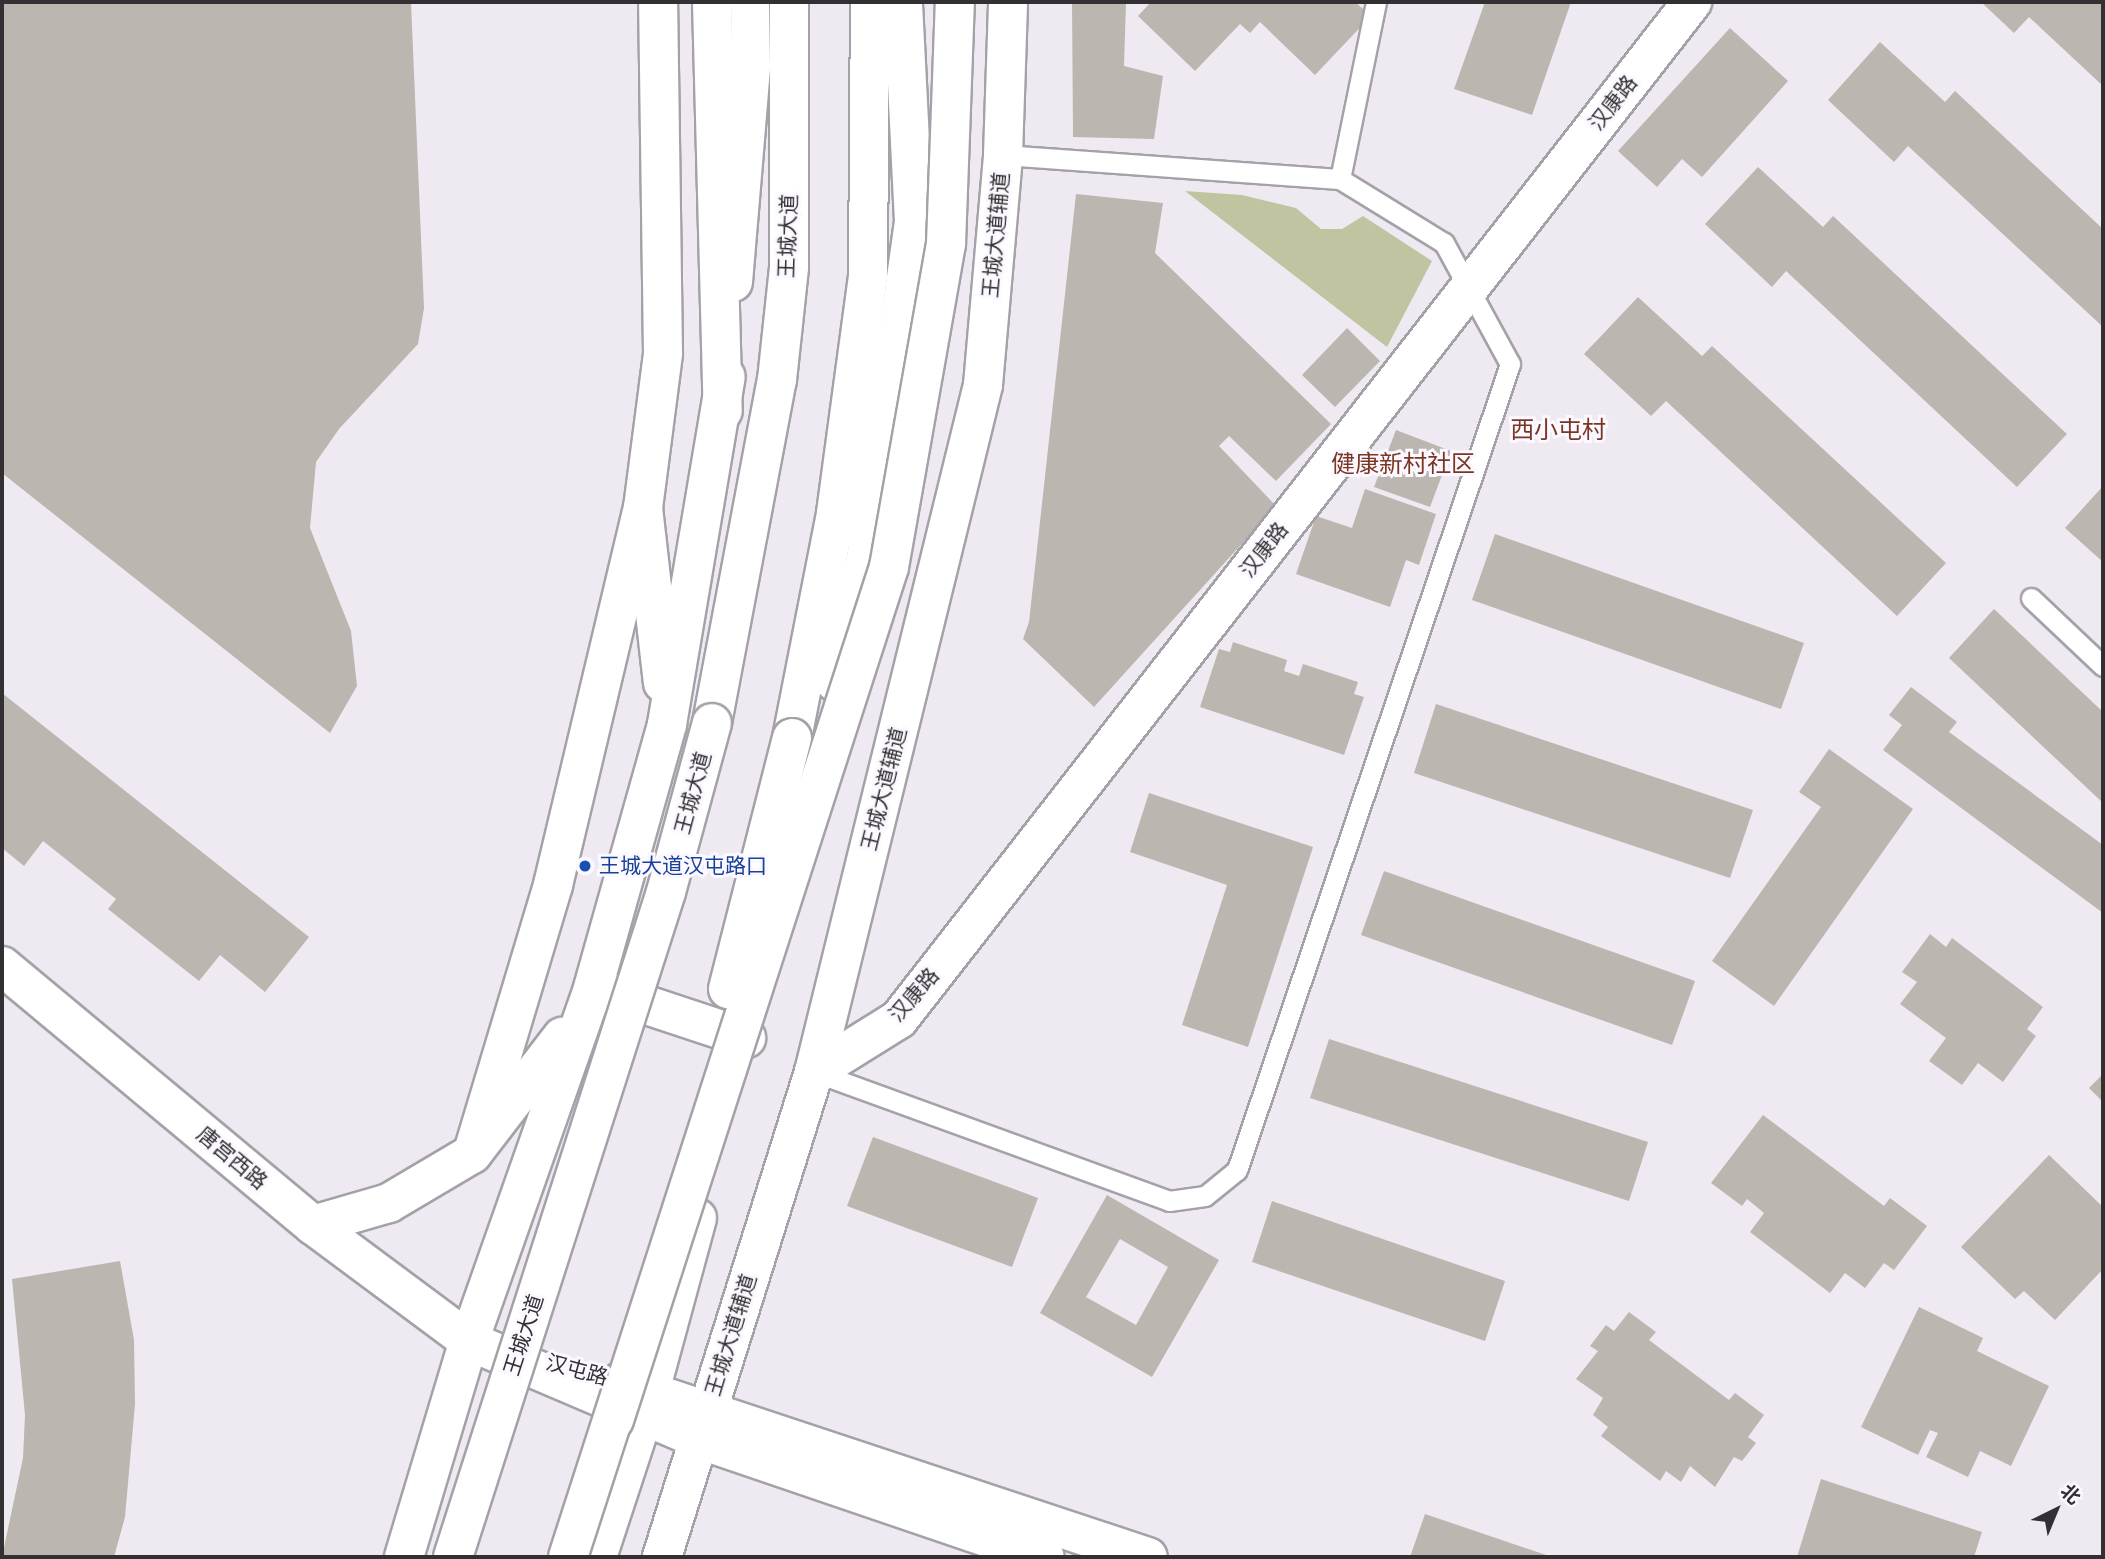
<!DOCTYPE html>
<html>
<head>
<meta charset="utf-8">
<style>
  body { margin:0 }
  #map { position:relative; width:2105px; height:1559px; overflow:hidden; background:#efeaf2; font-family:Jost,"Noto Sans SC",sans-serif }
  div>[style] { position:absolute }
  .green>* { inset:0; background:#c0c4a1 }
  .building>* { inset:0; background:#bbb6af }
  .roads { filter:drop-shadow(2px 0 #a5a1a8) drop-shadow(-2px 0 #a5a1a8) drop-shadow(0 2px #a5a1a8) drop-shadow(0 -2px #a5a1a8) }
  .service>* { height:19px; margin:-9.5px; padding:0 9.5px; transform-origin:9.5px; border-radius:9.5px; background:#fff }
  .minor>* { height:38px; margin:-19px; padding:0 19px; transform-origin:19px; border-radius:19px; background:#fff }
  .secondary>* { height:38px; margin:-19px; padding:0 19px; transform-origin:19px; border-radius:19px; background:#fff }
  .primary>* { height:38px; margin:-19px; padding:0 19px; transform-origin:19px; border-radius:19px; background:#fff }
  .trunk>* { height:38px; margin:-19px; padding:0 19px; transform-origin:19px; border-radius:19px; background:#fff }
  .bridges { filter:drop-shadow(2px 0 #a5a1a8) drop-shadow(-2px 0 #a5a1a8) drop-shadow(0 2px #a5a1a8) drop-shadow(0 -2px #a5a1a8) }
  .trunk-bridge>* { height:38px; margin:-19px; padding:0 19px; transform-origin:19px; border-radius:19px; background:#fff }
  .dots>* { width:19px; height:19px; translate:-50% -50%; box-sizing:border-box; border:4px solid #fcf8ff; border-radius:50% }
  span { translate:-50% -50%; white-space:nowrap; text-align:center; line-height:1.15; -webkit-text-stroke:6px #fcf8ff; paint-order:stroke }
  .street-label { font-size:21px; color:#323033 }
  .transit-label { font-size:21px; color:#164399 }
  .left { translate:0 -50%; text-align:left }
  .quarter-label { font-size:24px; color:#7a3624 }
  .frame { position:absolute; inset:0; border:4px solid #323033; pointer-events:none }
  .north { position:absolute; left:2021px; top:1475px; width:70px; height:70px; -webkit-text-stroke:5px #fcf8ff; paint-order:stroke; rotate:43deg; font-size:19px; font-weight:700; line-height:28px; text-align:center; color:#323033 }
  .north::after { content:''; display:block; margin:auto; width:24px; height:32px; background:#323033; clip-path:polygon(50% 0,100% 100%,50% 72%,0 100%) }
</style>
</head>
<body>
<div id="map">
  <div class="green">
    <i style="clip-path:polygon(1185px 191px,1242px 195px,1296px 208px,1321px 229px,1342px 229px,1363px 216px,1432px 261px,1387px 347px)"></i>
  </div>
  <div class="building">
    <i style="clip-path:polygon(2px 2px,411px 2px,424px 308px,418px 344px,339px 429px,316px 462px,310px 528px,351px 631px,357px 686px,330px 733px,2px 473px)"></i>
    <i style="clip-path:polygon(1072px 2px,1126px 2px,1124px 66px,1163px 76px,1154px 139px,1073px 137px)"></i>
    <i style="clip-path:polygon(1151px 2px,1355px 2px,1371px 16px,1315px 75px,1260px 22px,1250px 33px,1240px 24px,1195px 71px,1138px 16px)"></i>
    <i style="clip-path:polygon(1485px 2px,1571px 2px,1532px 115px,1454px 89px)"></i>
    <i style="clip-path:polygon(1981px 2px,2103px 2px,2103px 86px,2029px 17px,2014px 33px)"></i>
    <i style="clip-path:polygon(1730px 28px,1788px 81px,1702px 177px,1682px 159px,1657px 187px,1618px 151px)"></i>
    <i style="clip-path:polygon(1880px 42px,1945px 102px,1955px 91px,2103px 229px,2103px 327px,1908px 146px,1894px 162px,1828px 100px)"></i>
    <i style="clip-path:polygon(1758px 167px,1823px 227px,1833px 216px,2067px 434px,2017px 487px,1786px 271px,1772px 287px,1705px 224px)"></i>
    <i style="clip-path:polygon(1076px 194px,1163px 203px,1155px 253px,1331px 424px,1276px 481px,1229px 436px,1219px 446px,1276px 506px,1094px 707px,1023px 639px,1029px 622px)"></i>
    <i style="clip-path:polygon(1638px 297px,1702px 356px,1712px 346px,1946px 563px,1897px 616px,1666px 401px,1651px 416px,1584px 354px)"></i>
    <i style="clip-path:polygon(1347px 328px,1380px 361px,1335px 407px,1302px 375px)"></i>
    <i style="clip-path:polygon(1396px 430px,1451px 451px,1430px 507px,1374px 487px)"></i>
    <i style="clip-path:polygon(2103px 486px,2103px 562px,2065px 528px)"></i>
    <i style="clip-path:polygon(1365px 489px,1436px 514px,1419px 565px,1406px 560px,1390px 607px,1296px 574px,1316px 516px,1352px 528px)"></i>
    <i style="clip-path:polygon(1495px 534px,1804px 643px,1781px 709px,1472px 600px)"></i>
    <i style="clip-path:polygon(1994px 609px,2103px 712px,2103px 803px,1949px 658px)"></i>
    <i style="clip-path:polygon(1233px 642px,1287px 660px,1284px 671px,1299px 676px,1303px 664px,1358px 682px,1354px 694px,1364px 697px,1344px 755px,1200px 707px,1219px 649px,1230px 652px)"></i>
    <i style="clip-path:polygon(1911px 687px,1957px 722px,1949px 732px,2103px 845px,2103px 913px,1883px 750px,1902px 725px,1889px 715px)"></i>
    <i style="clip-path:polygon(2px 693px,309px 937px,265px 992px,220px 955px,199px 981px,108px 909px,116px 899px,43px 841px,24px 866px,2px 848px)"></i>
    <i style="clip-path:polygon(1436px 704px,1753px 810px,1730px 878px,1414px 773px)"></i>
    <i style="clip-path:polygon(1829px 749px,1913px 809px,1774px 1006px,1712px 961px,1821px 807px,1799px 792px)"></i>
    <i style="clip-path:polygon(1149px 793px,1313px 847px,1248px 1047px,1182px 1025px,1227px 885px,1130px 852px)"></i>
    <i style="clip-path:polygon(1384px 871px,1695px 981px,1672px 1045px,1361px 935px)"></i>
    <i style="clip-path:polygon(1930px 934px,1946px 947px,1952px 938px,2043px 1007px,2027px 1029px,2036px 1036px,2003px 1082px,1978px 1063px,1962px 1085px,1929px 1061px,1946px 1038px,1900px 1004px,1917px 982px,1902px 972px)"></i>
    <i style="clip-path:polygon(1329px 1039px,1648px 1142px,1629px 1201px,1310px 1098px)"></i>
    <i style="clip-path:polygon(2103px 1074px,2103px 1102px,2089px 1088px)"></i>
    <i style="clip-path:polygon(1763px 1115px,1884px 1206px,1890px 1198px,1927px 1226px,1894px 1270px,1884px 1263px,1865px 1288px,1845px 1273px,1830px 1293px,1750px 1232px,1764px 1213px,1747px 1199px,1742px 1206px,1711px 1183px)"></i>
    <i style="clip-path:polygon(873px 1137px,1038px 1198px,1012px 1267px,847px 1206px)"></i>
    <i style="clip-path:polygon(2049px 1155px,2103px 1207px,2103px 1269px,2055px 1320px,2024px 1291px,2015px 1299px,1961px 1247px)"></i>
    <i style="clip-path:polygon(evenodd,1107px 1195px,1219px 1260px,1152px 1377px,1040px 1313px,1107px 1195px,1120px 1239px,1168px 1267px,1136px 1325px,1086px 1297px,1120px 1239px)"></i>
    <i style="clip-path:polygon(1272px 1201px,1505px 1281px,1485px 1341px,1252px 1262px)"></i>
    <i style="clip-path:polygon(120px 1261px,134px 1340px,135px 1404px,125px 1517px,114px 1557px,2px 1557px,23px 1458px,25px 1415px,12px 1279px)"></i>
    <i style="clip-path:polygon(1919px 1307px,1983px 1338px,1977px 1351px,2049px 1386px,2011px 1466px,1980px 1451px,1968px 1477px,1926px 1457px,1938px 1433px,1930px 1430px,1918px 1455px,1861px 1427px)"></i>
    <i style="clip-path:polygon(1629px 1312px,1656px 1332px,1649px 1340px,1729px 1400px,1735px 1393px,1764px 1415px,1748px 1437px,1756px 1443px,1742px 1461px,1734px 1457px,1715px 1487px,1690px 1466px,1681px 1482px,1666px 1471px,1660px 1481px,1601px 1436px,1608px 1427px,1593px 1415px,1603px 1398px,1576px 1379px,1598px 1351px,1590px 1346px,1606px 1325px,1614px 1331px)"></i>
    <i style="clip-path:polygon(1821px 1479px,1982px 1532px,1974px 1557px,1797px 1557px)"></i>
    <i style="clip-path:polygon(1425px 1514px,1552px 1557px,1410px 1557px)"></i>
  </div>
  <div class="roads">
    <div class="service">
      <i style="left:1340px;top:179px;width:181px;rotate:-78.5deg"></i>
      <i style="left:2031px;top:598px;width:99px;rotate:43.4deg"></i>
      <i style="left:815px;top:1072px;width:377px;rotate:20deg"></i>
      <i style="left:1169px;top:1201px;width:36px;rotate:-8deg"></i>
      <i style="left:1205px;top:1196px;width:41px;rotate:-39.1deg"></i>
      <i style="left:1237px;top:1170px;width:851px;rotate:-71.29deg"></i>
      <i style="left:1510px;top:364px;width:138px;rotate:-118.6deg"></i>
      <i style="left:1444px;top:243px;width:122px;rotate:-148.4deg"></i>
      <i style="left:1340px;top:179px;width:338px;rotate:-175.9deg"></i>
    </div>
    <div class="minor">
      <i style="left:2px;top:966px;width:405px;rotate:39.8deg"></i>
      <i style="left:313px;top:1225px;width:194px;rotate:36.6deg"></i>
      <i style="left:469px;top:1341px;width:252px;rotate:23.1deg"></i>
      <i style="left:701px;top:1440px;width:363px;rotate:18.8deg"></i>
      <i style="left:814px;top:1072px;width:100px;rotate:-31.9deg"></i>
      <i style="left:899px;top:1019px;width:1290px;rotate:-52.05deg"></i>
      <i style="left:620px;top:1382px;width:556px;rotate:18.34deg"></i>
    </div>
    <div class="secondary">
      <i style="left:473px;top:1152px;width:279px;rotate:-73.3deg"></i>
      <i style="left:553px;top:885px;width:388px;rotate:-76.6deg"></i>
      <i style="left:643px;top:508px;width:156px;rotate:-82.6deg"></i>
      <i style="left:663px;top:353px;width:351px;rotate:-90.8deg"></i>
      <i style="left:662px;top:1557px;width:508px;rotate:-72.6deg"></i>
      <i style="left:814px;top:1072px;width:707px;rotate:-76.18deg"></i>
      <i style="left:983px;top:385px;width:231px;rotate:-85deg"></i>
      <i style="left:1003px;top:155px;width:153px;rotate:-88.1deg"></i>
    </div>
    <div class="primary">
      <i style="left:733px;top:282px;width:216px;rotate:-85.2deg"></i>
      <i style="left:751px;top:67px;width:65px;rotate:-90.9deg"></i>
      <i style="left:643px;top:508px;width:176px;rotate:83.5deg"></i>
      <i style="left:835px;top:682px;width:127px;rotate:-75.9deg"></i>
      <i style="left:866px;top:559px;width:341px;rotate:-81.9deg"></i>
      <i style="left:914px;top:221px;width:219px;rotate:-92.9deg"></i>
      <i style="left:601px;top:990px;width:153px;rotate:18.3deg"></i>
      <i style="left:313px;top:1225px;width:79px;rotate:-16.1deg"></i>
      <i style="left:389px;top:1203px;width:96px;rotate:-30.6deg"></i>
      <i style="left:472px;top:1154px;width:148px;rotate:-52.4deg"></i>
      <i style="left:404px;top:1557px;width:226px;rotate:-73.3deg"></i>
      <i style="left:469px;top:1341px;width:374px;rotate:-70.6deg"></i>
      <i style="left:593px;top:988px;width:274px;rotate:-74.3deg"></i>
      <i style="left:667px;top:724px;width:352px;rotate:-80.4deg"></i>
      <i style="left:597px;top:1557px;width:147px;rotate:-71.8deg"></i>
      <i style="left:643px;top:1417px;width:206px;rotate:-74.8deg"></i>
    </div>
    <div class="trunk">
      <i style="left:712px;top:2px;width:409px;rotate:88.5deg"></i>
      <i style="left:712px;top:723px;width:349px;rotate:-79.3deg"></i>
      <i style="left:777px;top:380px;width:114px;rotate:-83.9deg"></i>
      <i style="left:789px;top:267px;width:265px;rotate:-90deg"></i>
      <i style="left:792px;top:738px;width:229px;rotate:-78.9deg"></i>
      <i style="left:836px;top:513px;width:239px;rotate:-82.3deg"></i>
      <i style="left:868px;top:276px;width:274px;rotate:-89.6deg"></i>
    </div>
  </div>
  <div class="bridges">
    <div class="trunk-bridge">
      <i style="left:728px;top:989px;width:259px;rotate:-75.7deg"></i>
      <i style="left:614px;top:1420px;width:896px;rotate:-72.13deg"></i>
      <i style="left:889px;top:567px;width:328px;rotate:-80deg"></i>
      <i style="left:946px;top:244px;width:242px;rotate:-87.9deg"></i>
      <i style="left:453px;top:1557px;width:698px;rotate:-72.24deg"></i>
      <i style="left:666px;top:892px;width:175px;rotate:-74.8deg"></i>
      <i style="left:568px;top:1557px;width:169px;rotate:-72.1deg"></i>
    </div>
  </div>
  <div class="dots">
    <i style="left:585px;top:866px;background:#1a4fb4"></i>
  </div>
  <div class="street-label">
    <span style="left:1613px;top:103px;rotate:-52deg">汉康路</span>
    <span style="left:996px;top:235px;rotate:-85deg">王城大道辅道</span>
    <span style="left:788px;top:236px;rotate:-88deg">王城大道</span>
    <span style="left:1264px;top:550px;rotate:-52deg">汉康路</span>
    <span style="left:884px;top:789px;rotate:-76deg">王城大道辅道</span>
    <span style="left:693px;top:793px;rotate:-75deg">王城大道</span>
    <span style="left:914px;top:995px;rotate:-49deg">汉康路</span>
    <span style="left:232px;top:1158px;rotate:40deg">唐宫西路</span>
    <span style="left:524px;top:1335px;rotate:-72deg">王城大道</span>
    <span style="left:731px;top:1335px;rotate:-73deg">王城大道辅道</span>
    <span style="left:577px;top:1370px;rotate:15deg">汉屯路</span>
  </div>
  <div class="transit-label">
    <span class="left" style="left:599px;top:866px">王城大道汉屯路口</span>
  </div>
  <div class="quarter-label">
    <span style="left:1558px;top:430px">西小屯村</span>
    <span style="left:1403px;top:464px">健康新村社区</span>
  </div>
  <div class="frame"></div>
  <div class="north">北</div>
</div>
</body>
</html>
